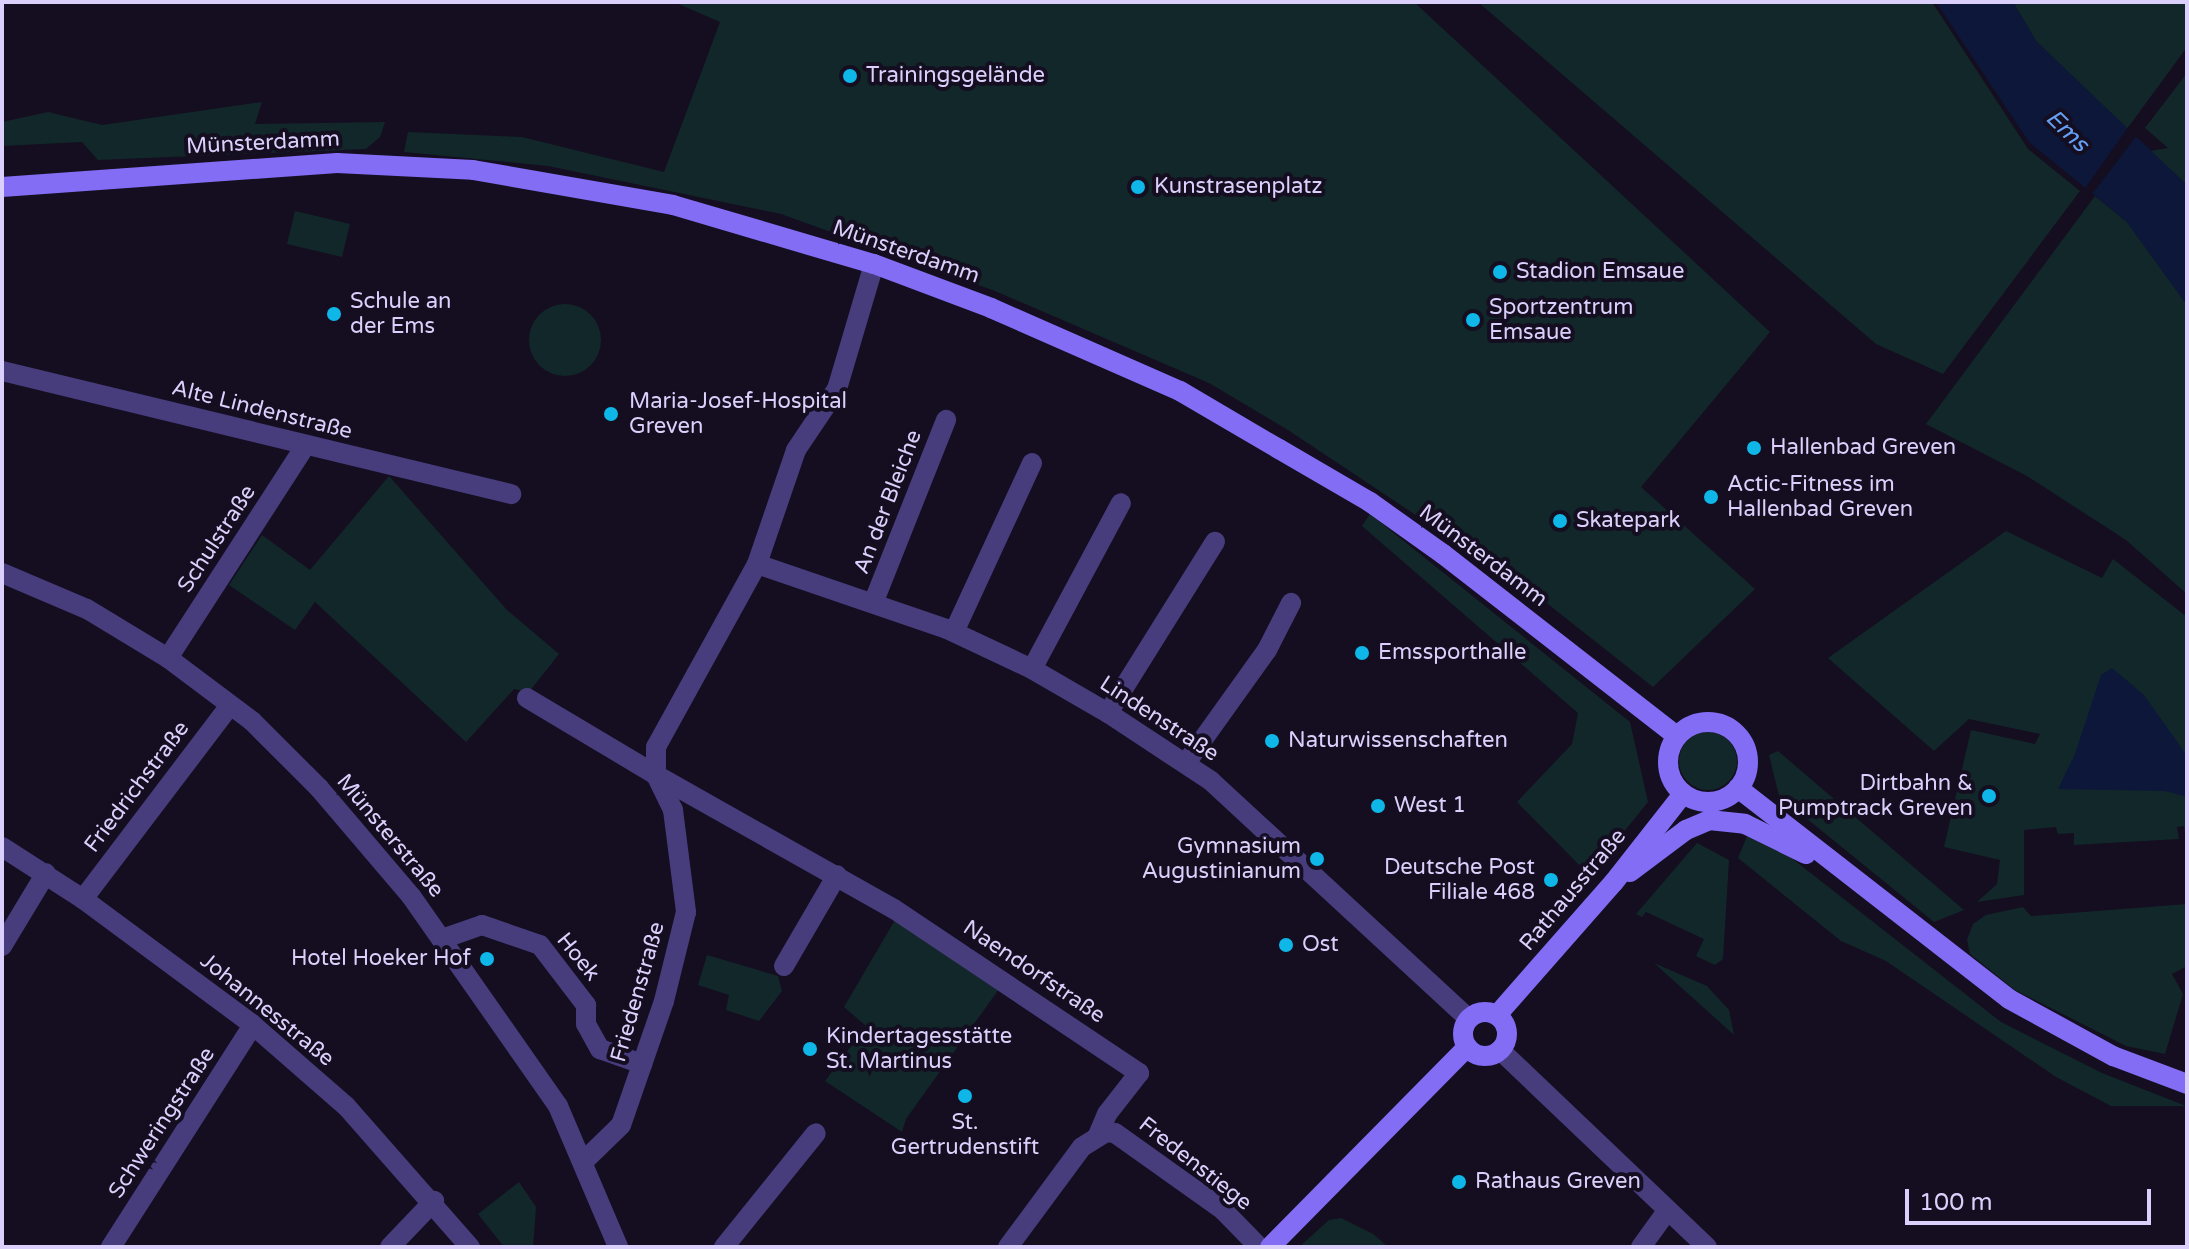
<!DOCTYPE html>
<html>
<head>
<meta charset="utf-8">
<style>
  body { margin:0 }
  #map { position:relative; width:2189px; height:1249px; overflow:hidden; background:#140e20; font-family:"Varela Round",sans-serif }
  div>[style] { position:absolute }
  .green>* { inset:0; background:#122729 }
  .round { border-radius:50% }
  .water>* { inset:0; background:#0c173a }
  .pier>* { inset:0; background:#140e20 }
  .street>* { height:20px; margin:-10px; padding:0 10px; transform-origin:10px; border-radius:10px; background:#473c7c }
  .secondary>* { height:20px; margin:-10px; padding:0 10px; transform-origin:10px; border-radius:10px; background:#836df5 }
  .secondary>.ring { margin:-10px; padding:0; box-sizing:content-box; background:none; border:20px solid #836df5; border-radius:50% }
  .dots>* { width:22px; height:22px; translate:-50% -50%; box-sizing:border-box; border:4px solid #140e20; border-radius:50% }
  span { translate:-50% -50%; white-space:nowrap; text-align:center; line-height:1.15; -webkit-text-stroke:8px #140e20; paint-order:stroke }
  .poi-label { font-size:22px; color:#dbd0fc }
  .left { translate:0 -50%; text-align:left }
  .right { translate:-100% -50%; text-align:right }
  .street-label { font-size:22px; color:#dbd0fc }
  .water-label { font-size:24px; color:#659ff5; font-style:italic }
  .frame { position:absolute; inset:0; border:4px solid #dbd0fc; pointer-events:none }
  .scale { position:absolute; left:1905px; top:1189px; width:246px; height:36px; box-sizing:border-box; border:4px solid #dbd0fc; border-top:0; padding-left:10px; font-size:24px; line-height:28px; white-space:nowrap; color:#dbd0fc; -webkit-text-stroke:6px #140e20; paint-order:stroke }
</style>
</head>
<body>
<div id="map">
  <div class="green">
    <i style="clip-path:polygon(674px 2px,1414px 2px,1770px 332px,1641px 487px,1755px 589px,1653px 687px,1539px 597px,1288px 430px,1209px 383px,995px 291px,781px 214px,548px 166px,404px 152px,408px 132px,522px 137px,664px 172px,720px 22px)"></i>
    <i style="clip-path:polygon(1478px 2px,1932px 2px,2028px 149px,2080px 191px,1943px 374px,1876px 344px)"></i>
    <i style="clip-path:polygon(2013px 2px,2187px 2px,2187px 47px,2127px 129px,2036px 41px)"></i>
    <i style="clip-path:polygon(2187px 73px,2187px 185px,2150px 151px,2168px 148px,2145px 128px)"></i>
    <i style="clip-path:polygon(262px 102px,255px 124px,385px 122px,380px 137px,366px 149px,98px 160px,82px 142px,2px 146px,2px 122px,48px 112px,102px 125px)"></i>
    <i style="clip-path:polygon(2095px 196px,2127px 222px,2187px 305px,2187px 594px,2126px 540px,2027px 476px,1926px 424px)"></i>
    <i style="clip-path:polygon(295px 211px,350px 224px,342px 257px,287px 244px)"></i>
    <i class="round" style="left:529px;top:304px;width:72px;height:72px"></i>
    <i style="clip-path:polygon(389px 476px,507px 610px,559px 654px,529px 692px,514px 689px,466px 742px,315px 602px,295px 630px,229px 585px,262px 535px,310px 570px)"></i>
    <i style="clip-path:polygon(1370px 514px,1630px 722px,1648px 802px,1589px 875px,1517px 802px,1572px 744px,1578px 713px,1362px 526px)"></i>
    <i style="clip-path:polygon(2006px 531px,2102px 578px,2113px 559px,2187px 617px,2187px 848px,2184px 826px,2177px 827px,2179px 839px,2074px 845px,2074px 833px,2058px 834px,2056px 827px,2024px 830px,2024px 895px,1977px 902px,1997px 884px,2000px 860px,1944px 847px,1971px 730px,2035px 744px,2040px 734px,1969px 719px,1934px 751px,1828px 658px)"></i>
    <i class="round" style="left:1679px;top:732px;width:58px;height:58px"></i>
    <i style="clip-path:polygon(1778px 751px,1964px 910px,1934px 922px,1779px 796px,1769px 755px)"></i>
    <i style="clip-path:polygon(1748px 834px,1780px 849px,2001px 1022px,2102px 1073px,2186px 1106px,2111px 1106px,2056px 1077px,1886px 961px,1841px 941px,1738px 858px)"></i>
    <i style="clip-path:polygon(1697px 843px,1729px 860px,1723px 959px,1715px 965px,1696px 956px,1704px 939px,1646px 912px,1642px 917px,1636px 914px)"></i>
    <i style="clip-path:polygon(2187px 904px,2187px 966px,2172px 974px,2183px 994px,2165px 1054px,2126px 1046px,2015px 990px,1970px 954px,1967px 939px,1973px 924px,1986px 915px,2023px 907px,2031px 916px)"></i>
    <i style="clip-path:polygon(895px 920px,999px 989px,906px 1119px,902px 1132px,825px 1081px,866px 1026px,844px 1007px)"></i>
    <i style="clip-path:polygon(707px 955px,778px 976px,782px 991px,759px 1021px,726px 1010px,729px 995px,698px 985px)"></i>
    <i style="clip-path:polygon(1654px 963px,1707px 986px,1729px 1010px,1734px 1035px)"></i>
    <i style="clip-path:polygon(519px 1182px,536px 1207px,533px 1247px,504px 1247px,478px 1214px)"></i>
    <i style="clip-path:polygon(1341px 1218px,1373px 1234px,1386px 1245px,1299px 1247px,1329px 1220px)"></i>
  </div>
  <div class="water">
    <i style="clip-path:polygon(1936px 2px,2013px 2px,2036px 41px,2187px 185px,2187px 305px,2127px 222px,2029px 142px)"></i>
    <i style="clip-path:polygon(2112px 668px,2144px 695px,2181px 747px,2187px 757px,2187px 797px,2165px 791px,2058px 789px,2075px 754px,2101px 675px)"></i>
  </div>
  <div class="pier">
    <i style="clip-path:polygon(2129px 126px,2138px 134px,2090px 197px,2083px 191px)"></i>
  </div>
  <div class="street">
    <i style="left:2px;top:371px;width:524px;rotate:13.59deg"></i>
    <i style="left:757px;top:564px;width:201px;rotate:18.9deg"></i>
    <i style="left:947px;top:629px;width:94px;rotate:25.2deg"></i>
    <i style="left:1032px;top:669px;width:88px;rotate:30.1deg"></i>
    <i style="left:1108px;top:713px;width:123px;rotate:33.4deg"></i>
    <i style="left:1211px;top:781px;width:350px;rotate:42.7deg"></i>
    <i style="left:2px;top:573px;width:92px;rotate:23deg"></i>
    <i style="left:87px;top:609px;width:95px;rotate:31.2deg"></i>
    <i style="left:168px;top:658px;width:105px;rotate:36.9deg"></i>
    <i style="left:252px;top:721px;width:95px;rotate:45deg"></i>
    <i style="left:319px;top:788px;width:142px;rotate:49.6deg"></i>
    <i style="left:411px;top:896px;width:256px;rotate:55deg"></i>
    <i style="left:558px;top:1106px;width:153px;rotate:66.9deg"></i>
    <i style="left:874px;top:601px;width:195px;rotate:-68.3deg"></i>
    <i style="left:954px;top:632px;width:186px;rotate:-65.2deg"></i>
    <i style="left:168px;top:658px;width:252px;rotate:-57.1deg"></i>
    <i style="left:1032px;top:669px;width:188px;rotate:-61.8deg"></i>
    <i style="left:527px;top:698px;width:150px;rotate:30.8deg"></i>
    <i style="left:656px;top:775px;width:39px;rotate:64deg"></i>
    <i style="left:673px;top:810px;width:103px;rotate:82.7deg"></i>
    <i style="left:686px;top:912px;width:92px;rotate:103.9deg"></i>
    <i style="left:664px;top:1001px;width:131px;rotate:109.1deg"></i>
    <i style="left:621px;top:1125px;width:52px;rotate:135.8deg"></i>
    <i style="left:1108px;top:713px;width:202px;rotate:-58deg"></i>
    <i style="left:1186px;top:763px;width:139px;rotate:-54.4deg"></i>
    <i style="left:1267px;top:650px;width:53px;rotate:-62.9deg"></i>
    <i style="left:656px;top:775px;width:273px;rotate:29.4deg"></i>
    <i style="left:894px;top:909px;width:295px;rotate:33.8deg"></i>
    <i style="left:1139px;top:1073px;width:52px;rotate:128deg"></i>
    <i style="left:1107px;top:1114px;width:23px;rotate:113deg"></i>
    <i style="left:656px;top:775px;width:28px;rotate:-90deg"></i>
    <i style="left:656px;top:747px;width:209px;rotate:-61.1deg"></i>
    <i style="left:757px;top:564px;width:120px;rotate:-71.1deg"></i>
    <i style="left:796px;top:450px;width:73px;rotate:-56.1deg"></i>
    <i style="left:837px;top:389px;width:130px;rotate:-73.5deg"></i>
    <i style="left:2px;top:847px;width:96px;rotate:32.7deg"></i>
    <i style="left:83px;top:899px;width:212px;rotate:36.5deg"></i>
    <i style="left:253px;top:1025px;width:123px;rotate:41.1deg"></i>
    <i style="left:346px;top:1106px;width:188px;rotate:48.7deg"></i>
    <i style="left:83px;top:899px;width:243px;rotate:-52.8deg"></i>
    <i style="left:442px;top:939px;width:42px;rotate:-19.3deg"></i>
    <i style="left:482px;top:925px;width:61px;rotate:19deg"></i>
    <i style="left:540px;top:945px;width:76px;rotate:52.5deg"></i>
    <i style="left:586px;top:1005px;width:19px;rotate:90deg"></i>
    <i style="left:586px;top:1024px;width:29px;rotate:61deg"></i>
    <i style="left:600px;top:1049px;width:45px;rotate:19.7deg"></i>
    <i style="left:2px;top:946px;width:85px;rotate:-58.9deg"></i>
    <i style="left:784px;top:966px;width:105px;rotate:-59.8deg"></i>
    <i style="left:1500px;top:1050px;width:286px;rotate:43.6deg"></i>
    <i style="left:111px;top:1247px;width:264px;rotate:-57.4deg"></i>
    <i style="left:390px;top:1247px;width:64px;rotate:-46.3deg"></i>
    <i style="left:724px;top:1247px;width:146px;rotate:-51.1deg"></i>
    <i style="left:1008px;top:1247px;width:124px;rotate:-53.5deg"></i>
    <i style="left:1082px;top:1147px;width:28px;rotate:-32deg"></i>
    <i style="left:1106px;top:1132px;width:9px;rotate:6deg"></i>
    <i style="left:1115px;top:1133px;width:133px;rotate:35.5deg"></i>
    <i style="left:1223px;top:1210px;width:52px;rotate:45.8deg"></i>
    <i style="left:1641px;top:1247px;width:44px;rotate:-54.2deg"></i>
  </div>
  <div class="secondary">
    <i style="left:2px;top:187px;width:336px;rotate:-4.1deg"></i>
    <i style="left:337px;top:163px;width:136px;rotate:2.9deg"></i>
    <i style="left:473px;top:170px;width:203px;rotate:9.9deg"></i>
    <i style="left:673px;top:205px;width:209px;rotate:16.4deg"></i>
    <i style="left:874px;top:264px;width:125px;rotate:20.6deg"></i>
    <i style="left:991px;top:308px;width:206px;rotate:23.7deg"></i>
    <i style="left:1180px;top:391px;width:115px;rotate:30.4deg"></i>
    <i style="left:1279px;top:449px;width:105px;rotate:30.2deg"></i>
    <i style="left:1370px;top:502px;width:90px;rotate:35.5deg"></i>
    <i style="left:1443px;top:554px;width:296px;rotate:37.9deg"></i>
    <i class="ring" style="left:1668px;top:722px;width:60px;height:60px"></i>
    <i style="left:1738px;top:788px;width:343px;rotate:37.9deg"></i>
    <i style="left:2009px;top:999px;width:119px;rotate:28.7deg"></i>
    <i style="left:2113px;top:1056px;width:79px;rotate:20.7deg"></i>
    <i style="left:1630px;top:872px;width:70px;rotate:-36.9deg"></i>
    <i style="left:1686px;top:830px;width:25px;rotate:-23deg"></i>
    <i style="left:1709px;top:820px;width:36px;rotate:6deg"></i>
    <i style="left:1745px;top:824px;width:68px;rotate:26.2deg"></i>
    <i class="ring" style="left:1463px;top:1012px;width:24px;height:24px"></i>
    <i style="left:1497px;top:1015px;width:177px;rotate:-48.7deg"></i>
    <i style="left:1614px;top:882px;width:112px;rotate:-51.9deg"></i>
    <i style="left:1270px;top:1247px;width:281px;rotate:-45.4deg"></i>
  </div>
  <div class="dots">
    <i style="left:850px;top:76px;background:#0fb6e8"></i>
    <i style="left:1138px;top:187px;background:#0fb6e8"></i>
    <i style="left:1500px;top:272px;background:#0fb6e8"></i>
    <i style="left:334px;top:314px;background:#0fb6e8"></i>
    <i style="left:1473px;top:320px;background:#0fb6e8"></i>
    <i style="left:611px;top:414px;background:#0fb6e8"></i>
    <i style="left:1754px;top:448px;background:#0fb6e8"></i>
    <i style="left:1711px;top:497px;background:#0fb6e8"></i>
    <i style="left:1560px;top:521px;background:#0fb6e8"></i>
    <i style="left:1362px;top:653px;background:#0fb6e8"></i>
    <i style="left:1272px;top:741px;background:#0fb6e8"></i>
    <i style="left:1989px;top:796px;background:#0fb6e8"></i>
    <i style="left:1378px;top:806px;background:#0fb6e8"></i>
    <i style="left:1317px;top:859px;background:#0fb6e8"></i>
    <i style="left:1551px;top:880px;background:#0fb6e8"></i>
    <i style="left:1286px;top:945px;background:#0fb6e8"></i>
    <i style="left:487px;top:959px;background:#0fb6e8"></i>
    <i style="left:810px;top:1049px;background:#0fb6e8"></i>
    <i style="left:965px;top:1096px;background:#0fb6e8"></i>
    <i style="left:1459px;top:1182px;background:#0fb6e8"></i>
  </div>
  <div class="poi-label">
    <span class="left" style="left:866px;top:76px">Trainingsgelände</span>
    <span class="left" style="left:1154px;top:187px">Kunstrasenplatz</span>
    <span class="left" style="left:1516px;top:272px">Stadion Emsaue</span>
    <span class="left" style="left:350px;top:314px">Schule an<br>der Ems</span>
    <span class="left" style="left:1489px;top:320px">Sportzentrum<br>Emsaue</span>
    <span class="left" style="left:629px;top:414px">Maria-Josef-Hospital<br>Greven</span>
    <span class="left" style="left:1770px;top:448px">Hallenbad Greven</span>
    <span class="left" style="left:1727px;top:497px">Actic-Fitness im<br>Hallenbad Greven</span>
    <span class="left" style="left:1576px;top:521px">Skatepark</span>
    <span class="left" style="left:1378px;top:653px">Emssporthalle</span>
    <span class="left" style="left:1288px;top:741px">Naturwissenschaften</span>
    <span class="right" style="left:1973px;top:796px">Dirtbahn &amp;<br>Pumptrack Greven</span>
    <span class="left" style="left:1394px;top:806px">West 1</span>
    <span class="right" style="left:1301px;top:859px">Gymnasium<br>Augustinianum</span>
    <span class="right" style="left:1535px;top:880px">Deutsche Post<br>Filiale 468</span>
    <span class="left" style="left:1302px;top:945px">Ost</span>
    <span class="right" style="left:471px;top:959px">Hotel Hoeker Hof</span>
    <span class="left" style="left:826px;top:1049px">Kindertagesstätte<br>St. Martinus</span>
    <span style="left:965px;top:1135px">St.<br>Gertrudenstift</span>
    <span class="left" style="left:1475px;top:1182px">Rathaus Greven</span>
  </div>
  <div class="street-label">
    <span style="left:263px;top:143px;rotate:-3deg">Münsterdamm</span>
    <span style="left:906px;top:252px;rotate:19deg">Münsterdamm</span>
    <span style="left:262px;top:410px;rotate:14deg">Alte Lindenstraße</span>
    <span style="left:888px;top:502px;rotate:-69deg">An der Bleiche</span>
    <span style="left:217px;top:539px;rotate:-57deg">Schulstraße</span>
    <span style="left:1483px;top:556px;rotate:37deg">Münsterdamm</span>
    <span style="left:1159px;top:719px;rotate:33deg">Lindenstraße</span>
    <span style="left:137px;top:787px;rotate:-53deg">Friedrichstraße</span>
    <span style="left:390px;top:836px;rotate:50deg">Münsterstraße</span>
    <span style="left:1573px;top:890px;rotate:-50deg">Rathausstraße</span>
    <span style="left:578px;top:957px;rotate:51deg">Hoek</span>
    <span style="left:1034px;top:972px;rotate:34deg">Naendorfstraße</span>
    <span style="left:638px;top:992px;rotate:-74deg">Friedenstraße</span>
    <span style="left:267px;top:1010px;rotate:39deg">Johannesstraße</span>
    <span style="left:162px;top:1123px;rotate:-57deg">Schweringstraße</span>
    <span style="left:1195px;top:1164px;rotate:38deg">Fredenstiege</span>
  </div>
  <div class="water-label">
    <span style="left:2067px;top:131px;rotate:44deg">Ems</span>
  </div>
  <div class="frame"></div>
  <div class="scale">100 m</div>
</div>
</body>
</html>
